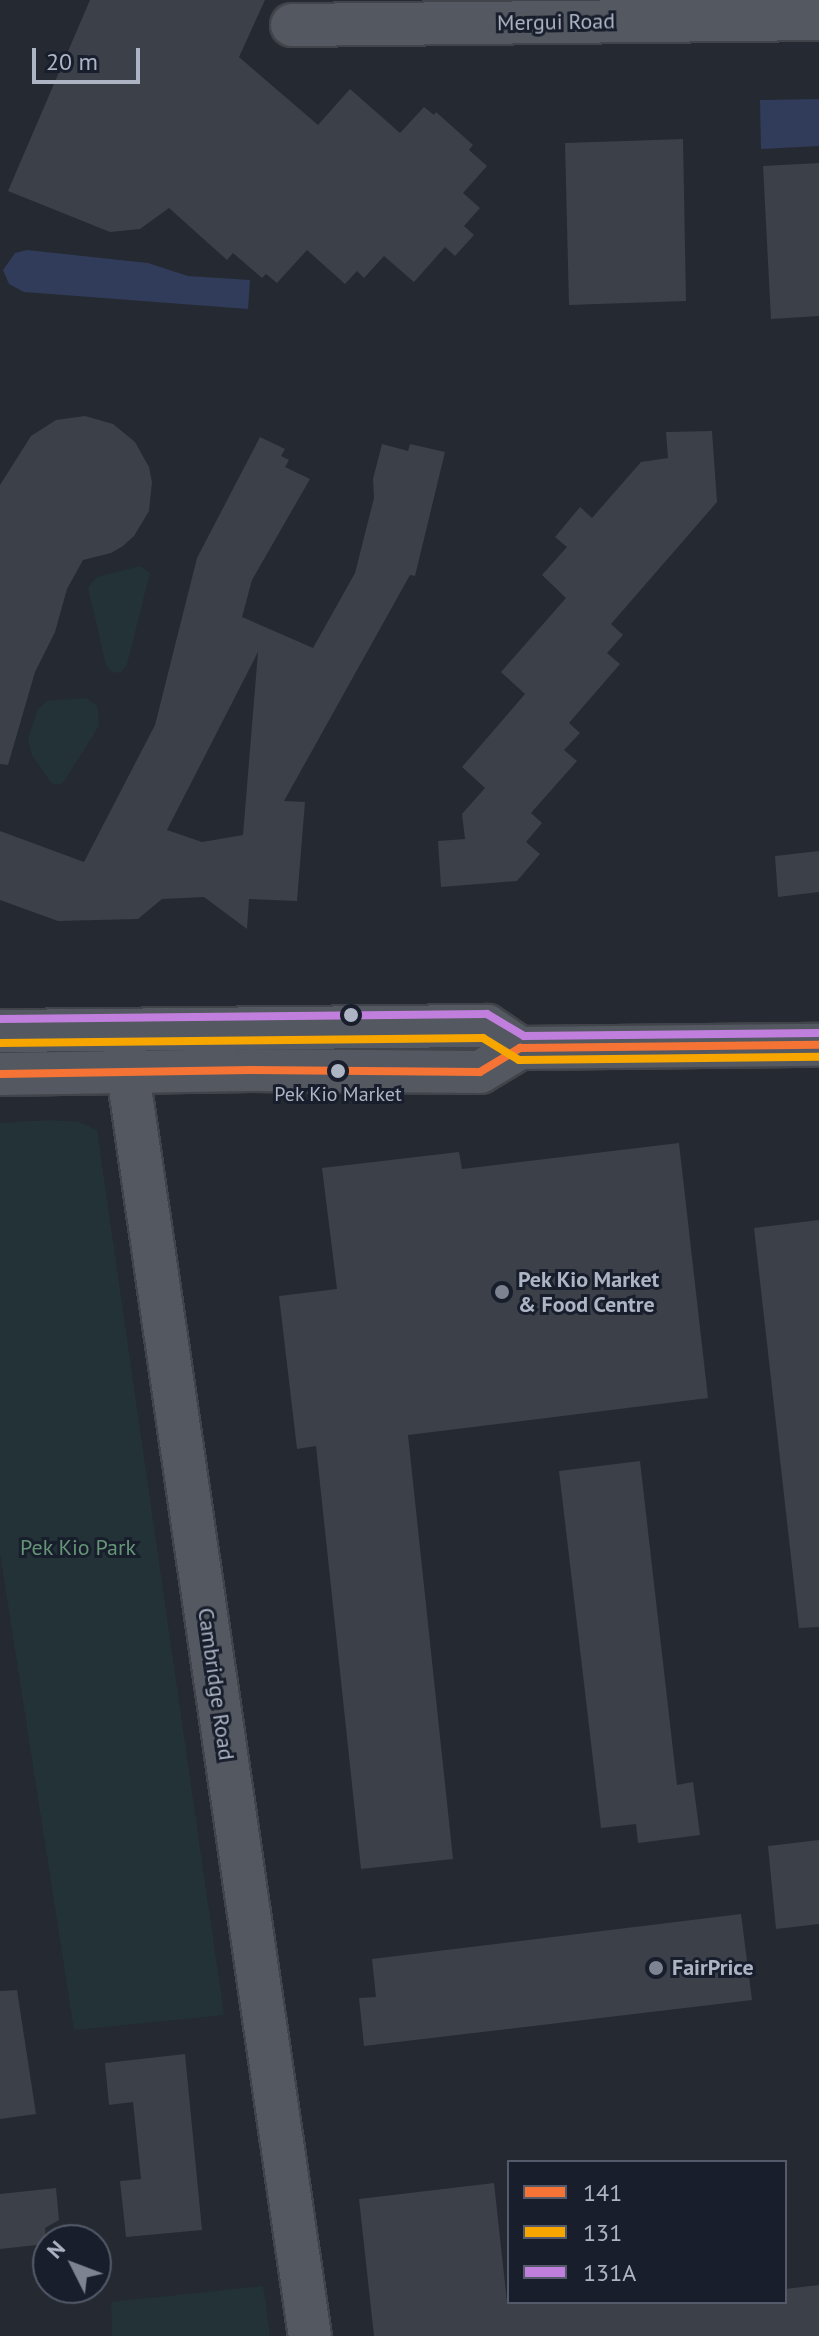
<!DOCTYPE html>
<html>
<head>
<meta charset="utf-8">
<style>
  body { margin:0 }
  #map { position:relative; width:819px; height:2336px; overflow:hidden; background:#252931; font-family:"PT Sans",sans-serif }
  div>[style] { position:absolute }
  .green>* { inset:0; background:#223237 }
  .water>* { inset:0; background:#303c59 }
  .building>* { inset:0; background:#3c4048 }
  .roads { filter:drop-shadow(2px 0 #41444a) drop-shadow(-2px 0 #41444a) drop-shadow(0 2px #41444a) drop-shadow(0 -2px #41444a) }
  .street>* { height:42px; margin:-21px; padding:0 21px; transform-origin:21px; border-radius:21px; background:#545860 }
  .bus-1>* { height:8px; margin:-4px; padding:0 4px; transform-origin:4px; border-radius:4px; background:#f57335 }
  .bus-2>* { height:8px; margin:-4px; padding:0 4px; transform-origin:4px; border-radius:4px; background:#f7a600 }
  .bus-3>* { height:8px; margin:-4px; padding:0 4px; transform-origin:4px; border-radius:4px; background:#c07fdc }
  .dots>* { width:22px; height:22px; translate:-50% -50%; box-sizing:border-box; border:4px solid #181e2c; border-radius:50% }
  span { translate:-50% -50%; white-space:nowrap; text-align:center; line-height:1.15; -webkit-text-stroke:6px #181e2c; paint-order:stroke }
  .bus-label { font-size:20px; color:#adb4c4 }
  .street-label { font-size:22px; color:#adb4c4 }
  .poi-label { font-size:22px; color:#adb4c4; font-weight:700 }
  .left { translate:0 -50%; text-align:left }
  .park-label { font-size:22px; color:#649575 }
  .legend { position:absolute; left:507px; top:2160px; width:280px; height:144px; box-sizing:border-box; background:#181e2c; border:2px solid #545a69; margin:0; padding:10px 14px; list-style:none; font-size:24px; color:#adb4c4 }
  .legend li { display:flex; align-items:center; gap:16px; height:40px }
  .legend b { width:40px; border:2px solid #545a69 }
  .north { position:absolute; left:32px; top:2224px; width:80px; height:80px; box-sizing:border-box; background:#181e2c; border:2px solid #545a69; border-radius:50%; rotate:312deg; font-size:22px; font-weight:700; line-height:32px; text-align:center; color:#adb4c4 }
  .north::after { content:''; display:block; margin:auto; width:28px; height:36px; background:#7d8391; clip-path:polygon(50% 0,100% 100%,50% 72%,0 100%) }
  .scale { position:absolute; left:32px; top:48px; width:108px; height:36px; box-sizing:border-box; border:4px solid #adb4c4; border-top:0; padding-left:10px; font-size:24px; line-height:28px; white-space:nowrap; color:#adb4c4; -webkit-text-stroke:6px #181e2c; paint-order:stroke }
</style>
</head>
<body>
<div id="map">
  <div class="green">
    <i style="clip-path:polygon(140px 566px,150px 573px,127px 665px,121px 672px,113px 673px,106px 665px,88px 588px,97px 577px)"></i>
    <i style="clip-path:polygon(86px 698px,97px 706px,99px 726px,63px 783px,58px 785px,51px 783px,32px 755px,28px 739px,38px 709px,47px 701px)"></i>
    <i style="clip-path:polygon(49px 1120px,79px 1122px,97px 1130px,224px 2015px,74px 2030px,0 1553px,0 1123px)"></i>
    <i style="clip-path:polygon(263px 2286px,270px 2336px,112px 2336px,111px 2302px)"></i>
  </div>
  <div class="water">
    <i style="clip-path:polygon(819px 99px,819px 146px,761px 149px,760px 100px)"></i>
    <i style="clip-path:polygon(27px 250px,148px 263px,188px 276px,250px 280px,248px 309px,24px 292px,9px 284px,3px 270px,15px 253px)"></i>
  </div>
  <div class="building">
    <i style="clip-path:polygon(90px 0,265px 0,239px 57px,318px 125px,350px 89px,400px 133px,424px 107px,434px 115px,436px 112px,473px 145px,469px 150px,487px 166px,463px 193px,480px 208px,464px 226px,474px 235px,455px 256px,445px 247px,414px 282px,384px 256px,364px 278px,357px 271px,345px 284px,307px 250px,277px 283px,266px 274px,262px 278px,233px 253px,227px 260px,169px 208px,140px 229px,110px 232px,8px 191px)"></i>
    <i style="clip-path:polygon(683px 139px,686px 301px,569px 305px,565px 143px)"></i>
    <i style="clip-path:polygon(819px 163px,819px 316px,771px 319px,763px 166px)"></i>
    <i style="clip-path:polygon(85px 416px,113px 424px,135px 442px,149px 467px,152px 482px,149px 511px,134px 536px,123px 546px,111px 553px,83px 560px,67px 589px,55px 632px,35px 672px,8px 765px,0 764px,0 485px,31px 436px,56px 420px)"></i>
    <i style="clip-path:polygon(712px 431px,717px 502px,611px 624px,623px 635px,607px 653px,620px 664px,569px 723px,580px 733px,564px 750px,577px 761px,531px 813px,542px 823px,526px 842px,540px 854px,517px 881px,441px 887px,438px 841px,465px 839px,462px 814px,485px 788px,462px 767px,525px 694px,501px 672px,566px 598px,542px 575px,567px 547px,555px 537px,580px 507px,592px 518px,641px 462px,668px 458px,666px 432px)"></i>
    <i style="clip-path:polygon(evenodd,260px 437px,285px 449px,281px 456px,289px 460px,285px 467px,310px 479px,252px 580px,242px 617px,313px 648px,355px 573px,374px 498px,373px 479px,382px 444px,408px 451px,410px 444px,445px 452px,415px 576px,410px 575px,284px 801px,305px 802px,297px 901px,249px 899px,247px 929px,204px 897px,162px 899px,138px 919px,58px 921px,0 900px,0 831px,84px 862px,155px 725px,197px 558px,260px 437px,258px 652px,243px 835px,202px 842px,167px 830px,258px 652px)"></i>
    <i style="clip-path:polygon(819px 851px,819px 892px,778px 897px,775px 856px)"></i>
    <i style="clip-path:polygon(679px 1143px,708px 1398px,408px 1435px,453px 1859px,361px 1869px,316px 1446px,297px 1449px,279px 1296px,337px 1289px,322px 1168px,459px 1152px,462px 1169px)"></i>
    <i style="clip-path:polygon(819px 1220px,819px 1627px,799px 1628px,754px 1228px)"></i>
    <i style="clip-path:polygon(640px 1461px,677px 1785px,693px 1782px,700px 1835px,638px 1843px,636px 1824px,601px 1828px,559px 1471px)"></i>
    <i style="clip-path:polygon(819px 1840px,819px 1924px,776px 1929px,768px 1846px)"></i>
    <i style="clip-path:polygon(741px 1914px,752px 2000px,364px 2046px,359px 1998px,376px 1997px,372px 1959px)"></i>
    <i style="clip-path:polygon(17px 1990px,36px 2114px,0 2119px,0 1991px)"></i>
    <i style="clip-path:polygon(185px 2054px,202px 2230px,126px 2237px,120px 2181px,141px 2179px,133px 2102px,109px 2105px,105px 2063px)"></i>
    <i style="clip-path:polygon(494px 2183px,507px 2302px,785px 2302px,785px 2289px,819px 2285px,819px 2336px,374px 2336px,359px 2199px)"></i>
    <i style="clip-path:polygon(56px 2188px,59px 2220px,45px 2228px,46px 2244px,0 2249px,0 2194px)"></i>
  </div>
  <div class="roads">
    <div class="street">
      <i style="left:292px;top:25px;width:527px;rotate:-0.65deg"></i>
      <i style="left:0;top:1031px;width:487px;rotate:-0.6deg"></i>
      <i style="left:487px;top:1026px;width:40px;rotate:34deg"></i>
      <i style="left:122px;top:1032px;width:1317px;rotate:81.8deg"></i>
      <i style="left:0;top:1074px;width:251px;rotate:-0.9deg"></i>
      <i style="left:251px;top:1070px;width:229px;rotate:0.5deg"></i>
      <i style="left:480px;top:1072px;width:47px;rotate:-31deg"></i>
      <i style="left:520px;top:1048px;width:299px;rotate:-0.6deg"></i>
    </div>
  </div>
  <div class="bus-1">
    <i style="left:0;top:1074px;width:251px;rotate:-0.9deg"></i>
    <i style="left:251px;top:1070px;width:229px;rotate:0.5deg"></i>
    <i style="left:480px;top:1072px;width:47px;rotate:-31deg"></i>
    <i style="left:520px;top:1048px;width:299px;rotate:-0.6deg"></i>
  </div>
  <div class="bus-2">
    <i style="left:0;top:1043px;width:483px;rotate:-0.6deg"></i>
    <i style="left:483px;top:1038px;width:42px;rotate:31.4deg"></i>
    <i style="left:519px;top:1060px;width:300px;rotate:-0.6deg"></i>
  </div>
  <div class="bus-3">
    <i style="left:0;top:1019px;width:487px;rotate:-0.6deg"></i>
    <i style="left:487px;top:1014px;width:43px;rotate:30.7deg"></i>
    <i style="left:524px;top:1036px;width:295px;rotate:-0.6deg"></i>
  </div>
  <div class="dots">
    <i style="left:351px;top:1015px;background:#adb4c4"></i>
    <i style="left:338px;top:1071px;background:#adb4c4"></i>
    <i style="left:502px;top:1292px;background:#7d8391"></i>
    <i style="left:656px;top:1968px;background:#7d8391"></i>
  </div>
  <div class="bus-label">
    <span style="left:338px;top:1094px">Pek Kio Market</span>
  </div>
  <div class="street-label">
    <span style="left:556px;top:22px;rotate:-1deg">Mergui Road</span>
    <span style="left:216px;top:1684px;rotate:82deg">Cambridge Road</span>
  </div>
  <div class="poi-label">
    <span class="left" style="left:518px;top:1292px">Pek Kio Market<br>&amp; Food Centre</span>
    <span class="left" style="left:672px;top:1968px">FairPrice</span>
  </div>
  <div class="park-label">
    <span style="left:78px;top:1548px">Pek Kio Park</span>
  </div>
  <ul class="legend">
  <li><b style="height:10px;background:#f57335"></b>141</li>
  <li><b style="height:10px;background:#f7a600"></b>131</li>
  <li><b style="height:10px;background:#c07fdc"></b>131A</li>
  </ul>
  <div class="north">N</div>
  <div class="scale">20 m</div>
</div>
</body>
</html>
